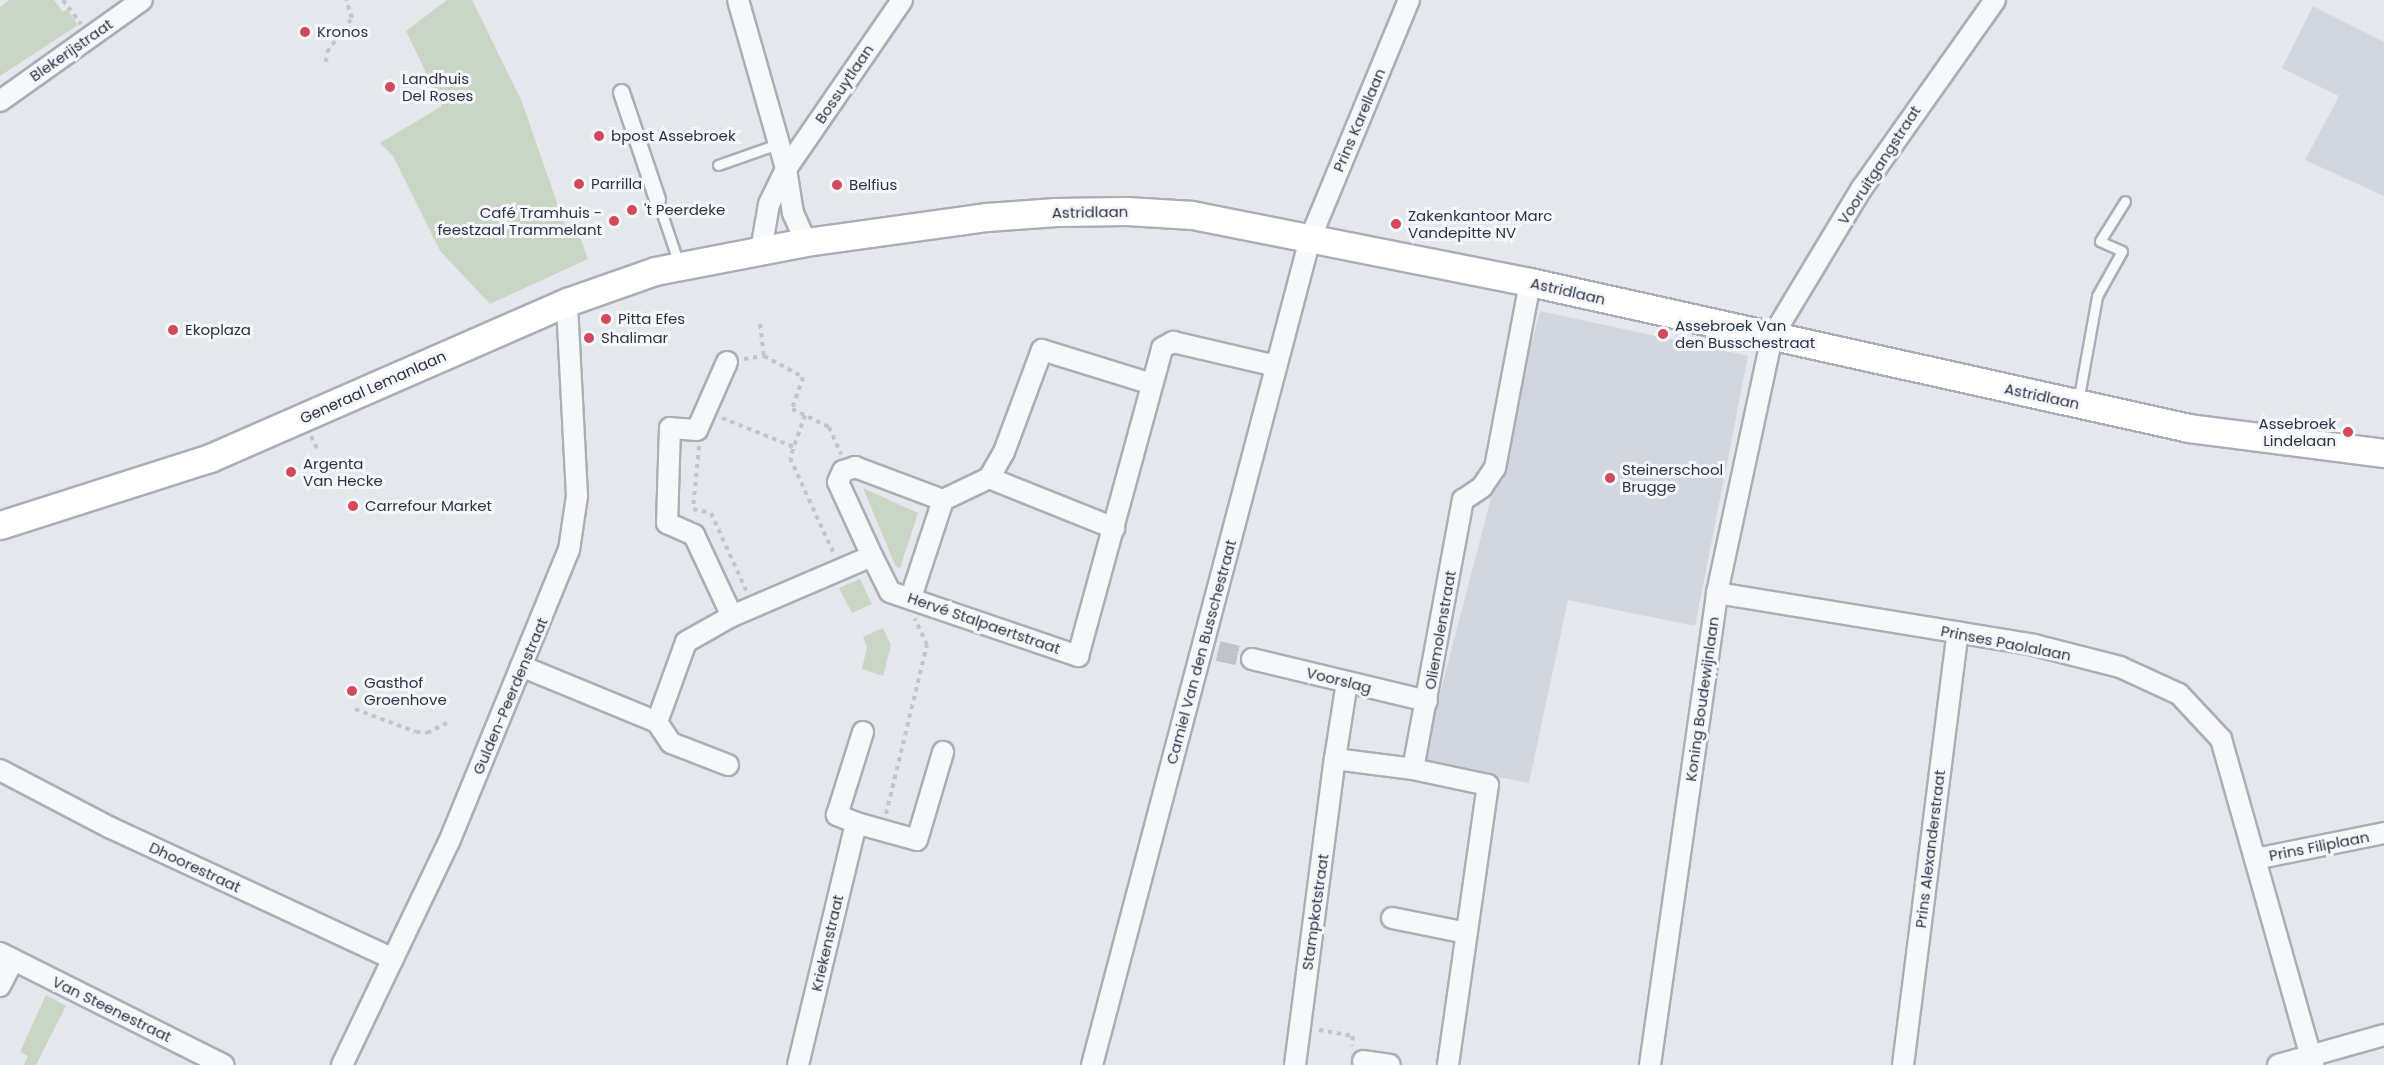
<!DOCTYPE html>
<html>
<head>
<meta charset="utf-8">
<style>
  body { margin:0 }
  #map { position:relative; width:2384px; height:1065px; overflow:hidden; background:#e4e7ec; font-family:Poppins,sans-serif }
  div>[style] { position:absolute }
  .built>* { inset:0; background:#d2d6de }
  .green>* { inset:0; background:#c9d6c5 }
  .minor-tunnel>* { height:20px; margin-top:-10px; transform-origin:0; background:repeating-linear-gradient(90deg,#bfc3cb 0 20px,transparent 0 30px) }
  .path>* { height:4px; margin-top:-2px; transform-origin:0; background:repeating-linear-gradient(90deg,#c2c5cb 0 4.5px,transparent 0 9px) }
  .roads { filter:drop-shadow(2px 0 #a9aeb7) drop-shadow(-2px 0 #a9aeb7) drop-shadow(0 2px #a9aeb7) drop-shadow(0 -2px #a9aeb7) }
  .service>* { height:9px; margin:-4.5px; padding:0 4.5px; transform-origin:4.5px; border-radius:4.5px; background:#f7f8fa }
  .pedestrian>* { height:15px; margin:-7.5px; padding:0 7.5px; transform-origin:7.5px; border-radius:7.5px; background:#f7f8fa }
  .minor>* { height:20px; margin:-10px; padding:0 10px; transform-origin:10px; border-radius:10px; background:#f7f8fa }
  .secondary>* { height:27px; margin:-13.5px; padding:0 13.5px; transform-origin:13.5px; border-radius:13.5px; background:#fff }
  .dots>* { width:16px; height:16px; translate:-50% -50%; box-sizing:border-box; border:3px solid #f4f6f9; border-radius:50% }
  span { translate:-50% -50%; white-space:nowrap; text-align:center; line-height:1.15; -webkit-text-stroke:6px #f4f6f9; paint-order:stroke }
  .poi-label { font-size:15px; color:#2b3445 }
  .left { translate:0 -50%; text-align:left }
  .right { translate:-100% -50%; text-align:right }
  .street-label { font-size:15px; color:#2b3445 }
</style>
</head>
<body>
<div id="map">
  <div class="built">
    <i style="clip-path:polygon(2313px 6px,2384px 42px,2384px 196px,2305px 160px,2339px 96px,2282px 68px)"></i>
    <i style="clip-path:polygon(1540px 311px,1748px 356px,1695px 626px,1568px 600px,1529px 783px,1422px 762px)"></i>
  </div>
  <div class="green">
    <i style="clip-path:polygon(9px 0,54px 0,63px 12px,67px 9px,78px 25px,0 76px,0 7px)"></i>
    <i style="clip-path:polygon(447px 0,472px 0,522px 102px,564px 223px,571px 234px,578px 231px,588px 259px,490px 304px,440px 251px,393px 156px,380px 143px,442px 106px,406px 31px)"></i>
    <i style="clip-path:polygon(863px 488px,918px 513px,900px 568px,896px 567px)"></i>
    <i style="clip-path:polygon(860px 579px,872px 604px,852px 613px,839px 588px)"></i>
    <i style="clip-path:polygon(883px 628px,891px 645px,883px 676px,862px 669px,867px 647px,863px 637px)"></i>
    <i style="clip-path:polygon(46px 995px,66px 1006px,36px 1065px,24px 1065px,28px 1056px,20px 1052px)"></i>
  </div>
  <div class="minor-tunnel">
    <i style="left:1218px;top:651px;width:35px;rotate:13deg"></i>
  </div>
  <div class="path">
    <i style="left:63px;top:0;width:30px;rotate:53deg"></i>
    <i style="left:326px;top:62px;width:10px;rotate:-84deg"></i>
    <i style="left:327px;top:52px;width:42px;rotate:-53.7deg"></i>
    <i style="left:352px;top:18px;width:19px;rotate:-108deg"></i>
    <i style="left:760px;top:324px;width:32px;rotate:83deg"></i>
    <i style="left:764px;top:356px;width:44px;rotate:28.3deg"></i>
    <i style="left:803px;top:377px;width:34px;rotate:109deg"></i>
    <i style="left:792px;top:409px;width:41px;rotate:25.9deg"></i>
    <i style="left:829px;top:427px;width:30px;rotate:66deg"></i>
    <i style="left:744px;top:359px;width:20px;rotate:-9deg"></i>
    <i style="left:805px;top:415px;width:46px;rotate:109.2deg"></i>
    <i style="left:790px;top:458px;width:103px;rotate:65.4deg"></i>
    <i style="left:722px;top:418px;width:78px;rotate:21.9deg"></i>
    <i style="left:311px;top:436px;width:14px;rotate:65deg"></i>
    <i style="left:699px;top:446px;width:63px;rotate:95.4deg"></i>
    <i style="left:693px;top:509px;width:18px;rotate:13deg"></i>
    <i style="left:711px;top:513px;width:85px;rotate:65.6deg"></i>
    <i style="left:355px;top:709px;width:65px;rotate:20.7deg"></i>
    <i style="left:416px;top:732px;width:11px;rotate:5deg"></i>
    <i style="left:427px;top:733px;width:25px;rotate:-27deg"></i>
    <i style="left:886px;top:814px;width:174px;rotate:-76.4deg"></i>
    <i style="left:927px;top:645px;width:29px;rotate:-115deg"></i>
    <i style="left:1319px;top:1030px;width:35px;rotate:10deg"></i>
    <i style="left:1353px;top:1036px;width:10px;rotate:96deg"></i>
  </div>
  <div class="roads">
    <div class="service">
      <i style="left:718px;top:165px;width:64px;rotate:-19.3deg"></i>
      <i style="left:657px;top:199px;width:69px;rotate:71.3deg"></i>
      <i style="left:2078px;top:402px;width:108px;rotate:-79.8deg"></i>
      <i style="left:2097px;top:296px;width:51px;rotate:-60.9deg"></i>
      <i style="left:2122px;top:251px;width:24px;rotate:-156deg"></i>
      <i style="left:2100px;top:241px;width:47px;rotate:-58deg"></i>
    </div>
    <div class="pedestrian">
      <i style="left:621px;top:92px;width:113px;rotate:71.4deg"></i>
    </div>
    <div class="minor">
      <i style="left:738px;top:0;width:176px;rotate:74.1deg"></i>
      <i style="left:786px;top:169px;width:45px;rotate:81deg"></i>
      <i style="left:793px;top:213px;width:32px;rotate:66deg"></i>
      <i style="left:0;top:101px;width:174px;rotate:-35.4deg"></i>
      <i style="left:761px;top:250px;width:47px;rotate:-80.1deg"></i>
      <i style="left:769px;top:204px;width:39px;rotate:-64deg"></i>
      <i style="left:786px;top:169px;width:205px;rotate:-55.5deg"></i>
      <i style="left:727px;top:362px;width:74px;rotate:113.8deg"></i>
      <i style="left:697px;top:430px;width:27px;rotate:-176deg"></i>
      <i style="left:670px;top:428px;width:95px;rotate:91.8deg"></i>
      <i style="left:667px;top:523px;width:30px;rotate:24deg"></i>
      <i style="left:694px;top:535px;width:89px;rotate:64.9deg"></i>
      <i style="left:989px;top:478px;width:135px;rotate:21.8deg"></i>
      <i style="left:872px;top:556px;width:81px;rotate:-114.7deg"></i>
      <i style="left:838px;top:482px;width:12px;rotate:-66deg"></i>
      <i style="left:843px;top:471px;width:13px;rotate:-18deg"></i>
      <i style="left:855px;top:467px;width:94px;rotate:20.6deg"></i>
      <i style="left:1717px;top:593px;width:321px;rotate:9.3deg"></i>
      <i style="left:2034px;top:645px;width:89px;rotate:14.3deg"></i>
      <i style="left:2120px;top:667px;width:65px;rotate:24.6deg"></i>
      <i style="left:2179px;top:694px;width:62px;rotate:47deg"></i>
      <i style="left:2221px;top:739px;width:339px;rotate:74.2deg"></i>
      <i style="left:911px;top:597px;width:102px;rotate:-71.7deg"></i>
      <i style="left:943px;top:500px;width:51px;rotate:-25.6deg"></i>
      <i style="left:989px;top:478px;width:30px;rotate:-60deg"></i>
      <i style="left:1004px;top:452px;width:109px;rotate:-69.6deg"></i>
      <i style="left:1042px;top:350px;width:115px;rotate:17.2deg"></i>
      <i style="left:1252px;top:659px;width:180px;rotate:13.5deg"></i>
      <i style="left:521px;top:666px;width:147px;rotate:22.4deg"></i>
      <i style="left:1347px;top:682px;width:78px;rotate:98.9deg"></i>
      <i style="left:1335px;top:759px;width:79px;rotate:7.3deg"></i>
      <i style="left:728px;top:765px;width:61px;rotate:-158.9deg"></i>
      <i style="left:671px;top:743px;width:25px;rotate:-124deg"></i>
      <i style="left:657px;top:722px;width:85px;rotate:-70.1deg"></i>
      <i style="left:686px;top:642px;width:53px;rotate:-29.5deg"></i>
      <i style="left:732px;top:616px;width:152px;rotate:-23.2deg"></i>
      <i style="left:872px;top:556px;width:40px;rotate:63.4deg"></i>
      <i style="left:890px;top:592px;width:199px;rotate:18.8deg"></i>
      <i style="left:1078px;top:656px;width:319px;rotate:-74.7deg"></i>
      <i style="left:1162px;top:348px;width:13px;rotate:-29deg"></i>
      <i style="left:1173px;top:342px;width:106px;rotate:13.1deg"></i>
      <i style="left:0;top:770px;width:125px;rotate:27.6deg"></i>
      <i style="left:111px;top:828px;width:311px;rotate:24.9deg"></i>
      <i style="left:856px;top:823px;width:63px;rotate:15.6deg"></i>
      <i style="left:917px;top:840px;width:92px;rotate:-73.5deg"></i>
      <i style="left:2255px;top:859px;width:132px;rotate:-11.4deg"></i>
      <i style="left:1392px;top:918px;width:76px;rotate:11.3deg"></i>
      <i style="left:0;top:953px;width:250px;rotate:26.6deg"></i>
      <i style="left:0;top:986px;width:29px;rotate:-63deg"></i>
      <i style="left:1363px;top:1061px;width:27px;rotate:8deg"></i>
      <i style="left:342px;top:1065px;width:247px;rotate:-64.4deg"></i>
      <i style="left:449px;top:842px;width:316px;rotate:-67.7deg"></i>
      <i style="left:569px;top:550px;width:55px;rotate:-81.6deg"></i>
      <i style="left:577px;top:496px;width:194px;rotate:-93deg"></i>
      <i style="left:798px;top:1065px;width:249px;rotate:-76.5deg"></i>
      <i style="left:856px;top:823px;width:21px;rotate:-157deg"></i>
      <i style="left:837px;top:815px;width:87px;rotate:-72.6deg"></i>
      <i style="left:1092px;top:1065px;width:854px;rotate:-75.22deg"></i>
      <i style="left:1310px;top:239px;width:259px;rotate:-67.5deg"></i>
      <i style="left:1295px;top:1065px;width:309px;rotate:-82.6deg"></i>
      <i style="left:1448px;top:1065px;width:283px;rotate:-81.9deg"></i>
      <i style="left:1488px;top:785px;width:77px;rotate:-168deg"></i>
      <i style="left:1413px;top:769px;width:274px;rotate:-79.5deg"></i>
      <i style="left:1463px;top:500px;width:23px;rotate:-34deg"></i>
      <i style="left:1482px;top:487px;width:23px;rotate:-56deg"></i>
      <i style="left:1495px;top:468px;width:189px;rotate:-79.3deg"></i>
      <i style="left:1650px;top:1065px;width:477px;rotate:-81.9deg"></i>
      <i style="left:1717px;top:593px;width:262px;rotate:-77.9deg"></i>
      <i style="left:1772px;top:337px;width:174px;rotate:-58.9deg"></i>
      <i style="left:1862px;top:188px;width:230px;rotate:-54.7deg"></i>
      <i style="left:1903px;top:1065px;width:436px;rotate:-82.8deg"></i>
      <i style="left:2278px;top:1065px;width:110px;rotate:-15.8deg"></i>
    </div>
    <div class="secondary">
      <i style="left:0;top:525px;width:220px;rotate:-17.7deg"></i>
      <i style="left:210px;top:458px;width:390px;rotate:-23.6deg"></i>
      <i style="left:567px;top:302px;width:93px;rotate:-19.4deg"></i>
      <i style="left:655px;top:271px;width:154px;rotate:-10.9deg"></i>
      <i style="left:806px;top:242px;width:183px;rotate:-7.9deg"></i>
      <i style="left:987px;top:217px;width:69px;rotate:-4.1deg"></i>
      <i style="left:1056px;top:212px;width:71px;rotate:-0.8deg"></i>
      <i style="left:1127px;top:211px;width:65px;rotate:3.5deg"></i>
      <i style="left:1192px;top:215px;width:345px;rotate:11.2deg"></i>
      <i style="left:1530px;top:282px;width:675px;rotate:12.49deg"></i>
      <i style="left:2189px;top:428px;width:197px;rotate:7.3deg"></i>
    </div>
  </div>
  <div class="dots">
    <i style="left:305px;top:32px;background:#d1495b"></i>
    <i style="left:390px;top:87px;background:#d1495b"></i>
    <i style="left:599px;top:136px;background:#d1495b"></i>
    <i style="left:579px;top:184px;background:#d1495b"></i>
    <i style="left:837px;top:185px;background:#d1495b"></i>
    <i style="left:632px;top:210px;background:#d1495b"></i>
    <i style="left:614px;top:221px;background:#d1495b"></i>
    <i style="left:1396px;top:224px;background:#d1495b"></i>
    <i style="left:606px;top:319px;background:#d1495b"></i>
    <i style="left:173px;top:330px;background:#d1495b"></i>
    <i style="left:1663px;top:334px;background:#d1495b"></i>
    <i style="left:589px;top:338px;background:#d1495b"></i>
    <i style="left:2348px;top:432px;background:#d1495b"></i>
    <i style="left:291px;top:472px;background:#d1495b"></i>
    <i style="left:1610px;top:478px;background:#d1495b"></i>
    <i style="left:353px;top:506px;background:#d1495b"></i>
    <i style="left:352px;top:691px;background:#d1495b"></i>
  </div>
  <div class="poi-label">
    <span class="left" style="left:317px;top:32px">Kronos</span>
    <span class="left" style="left:402px;top:87px">Landhuis<br>Del Roses</span>
    <span class="left" style="left:611px;top:136px">bpost Assebroek</span>
    <span class="left" style="left:591px;top:184px">Parrilla</span>
    <span class="left" style="left:849px;top:185px">Belfius</span>
    <span class="left" style="left:644px;top:210px">'t Peerdeke</span>
    <span class="right" style="left:602px;top:221px">Café Tramhuis -<br>feestzaal Trammelant</span>
    <span class="left" style="left:1408px;top:224px">Zakenkantoor Marc<br>Vandepitte NV</span>
    <span class="left" style="left:618px;top:319px">Pitta Efes</span>
    <span class="left" style="left:1675px;top:334px">Assebroek Van<br>den Busschestraat</span>
    <span class="left" style="left:185px;top:330px">Ekoplaza</span>
    <span class="left" style="left:601px;top:338px">Shalimar</span>
    <span class="right" style="left:2336px;top:432px">Assebroek<br>Lindelaan</span>
    <span class="left" style="left:303px;top:472px">Argenta<br>Van Hecke</span>
    <span class="left" style="left:1622px;top:478px">Steinerschool<br>Brugge</span>
    <span class="left" style="left:365px;top:506px">Carrefour Market</span>
    <span class="left" style="left:364px;top:691px">Gasthof<br>Groenhove</span>
  </div>
  <div class="street-label">
    <span style="left:71px;top:50px;rotate:-35deg">Blekerijstraat</span>
    <span style="left:844px;top:84px;rotate:-56deg">Bossuytlaan</span>
    <span style="left:1359px;top:120px;rotate:-67deg">Prins Karellaan</span>
    <span style="left:1879px;top:165px;rotate:-57deg">Vooruitgangstraat</span>
    <span style="left:1090px;top:212px;rotate:-1deg">Astridlaan</span>
    <span style="left:1568px;top:291px;rotate:13deg">Astridlaan</span>
    <span style="left:373px;top:387px;rotate:-24deg">Generaal Lemanlaan</span>
    <span style="left:2042px;top:396px;rotate:12deg">Astridlaan</span>
    <span style="left:984px;top:623px;rotate:19deg">Hervé Stalpaertstraat</span>
    <span style="left:1440px;top:630px;rotate:-80deg">Oliemolenstraat</span>
    <span style="left:2006px;top:643px;rotate:11deg">Prinses Paolalaan</span>
    <span style="left:1201px;top:652px;rotate:-75deg">Camiel Van den Busschestraat</span>
    <span style="left:1339px;top:680px;rotate:14deg">Voorslag</span>
    <span style="left:510px;top:696px;rotate:-67deg">Gulden-Peerdenstraat</span>
    <span style="left:1702px;top:699px;rotate:-82deg">Koning Boudewijnlaan</span>
    <span style="left:2319px;top:846px;rotate:-11deg">Prins Filiplaan</span>
    <span style="left:1930px;top:849px;rotate:-83deg">Prins Alexanderstraat</span>
    <span style="left:195px;top:867px;rotate:25deg">Dhoorestraat</span>
    <span style="left:1315px;top:912px;rotate:-82deg">Stampkotstraat</span>
    <span style="left:827px;top:943px;rotate:-77deg">Kriekenstraat</span>
    <span style="left:112px;top:1009px;rotate:26deg">Van Steenestraat</span>
  </div>
</div>
</body>
</html>
